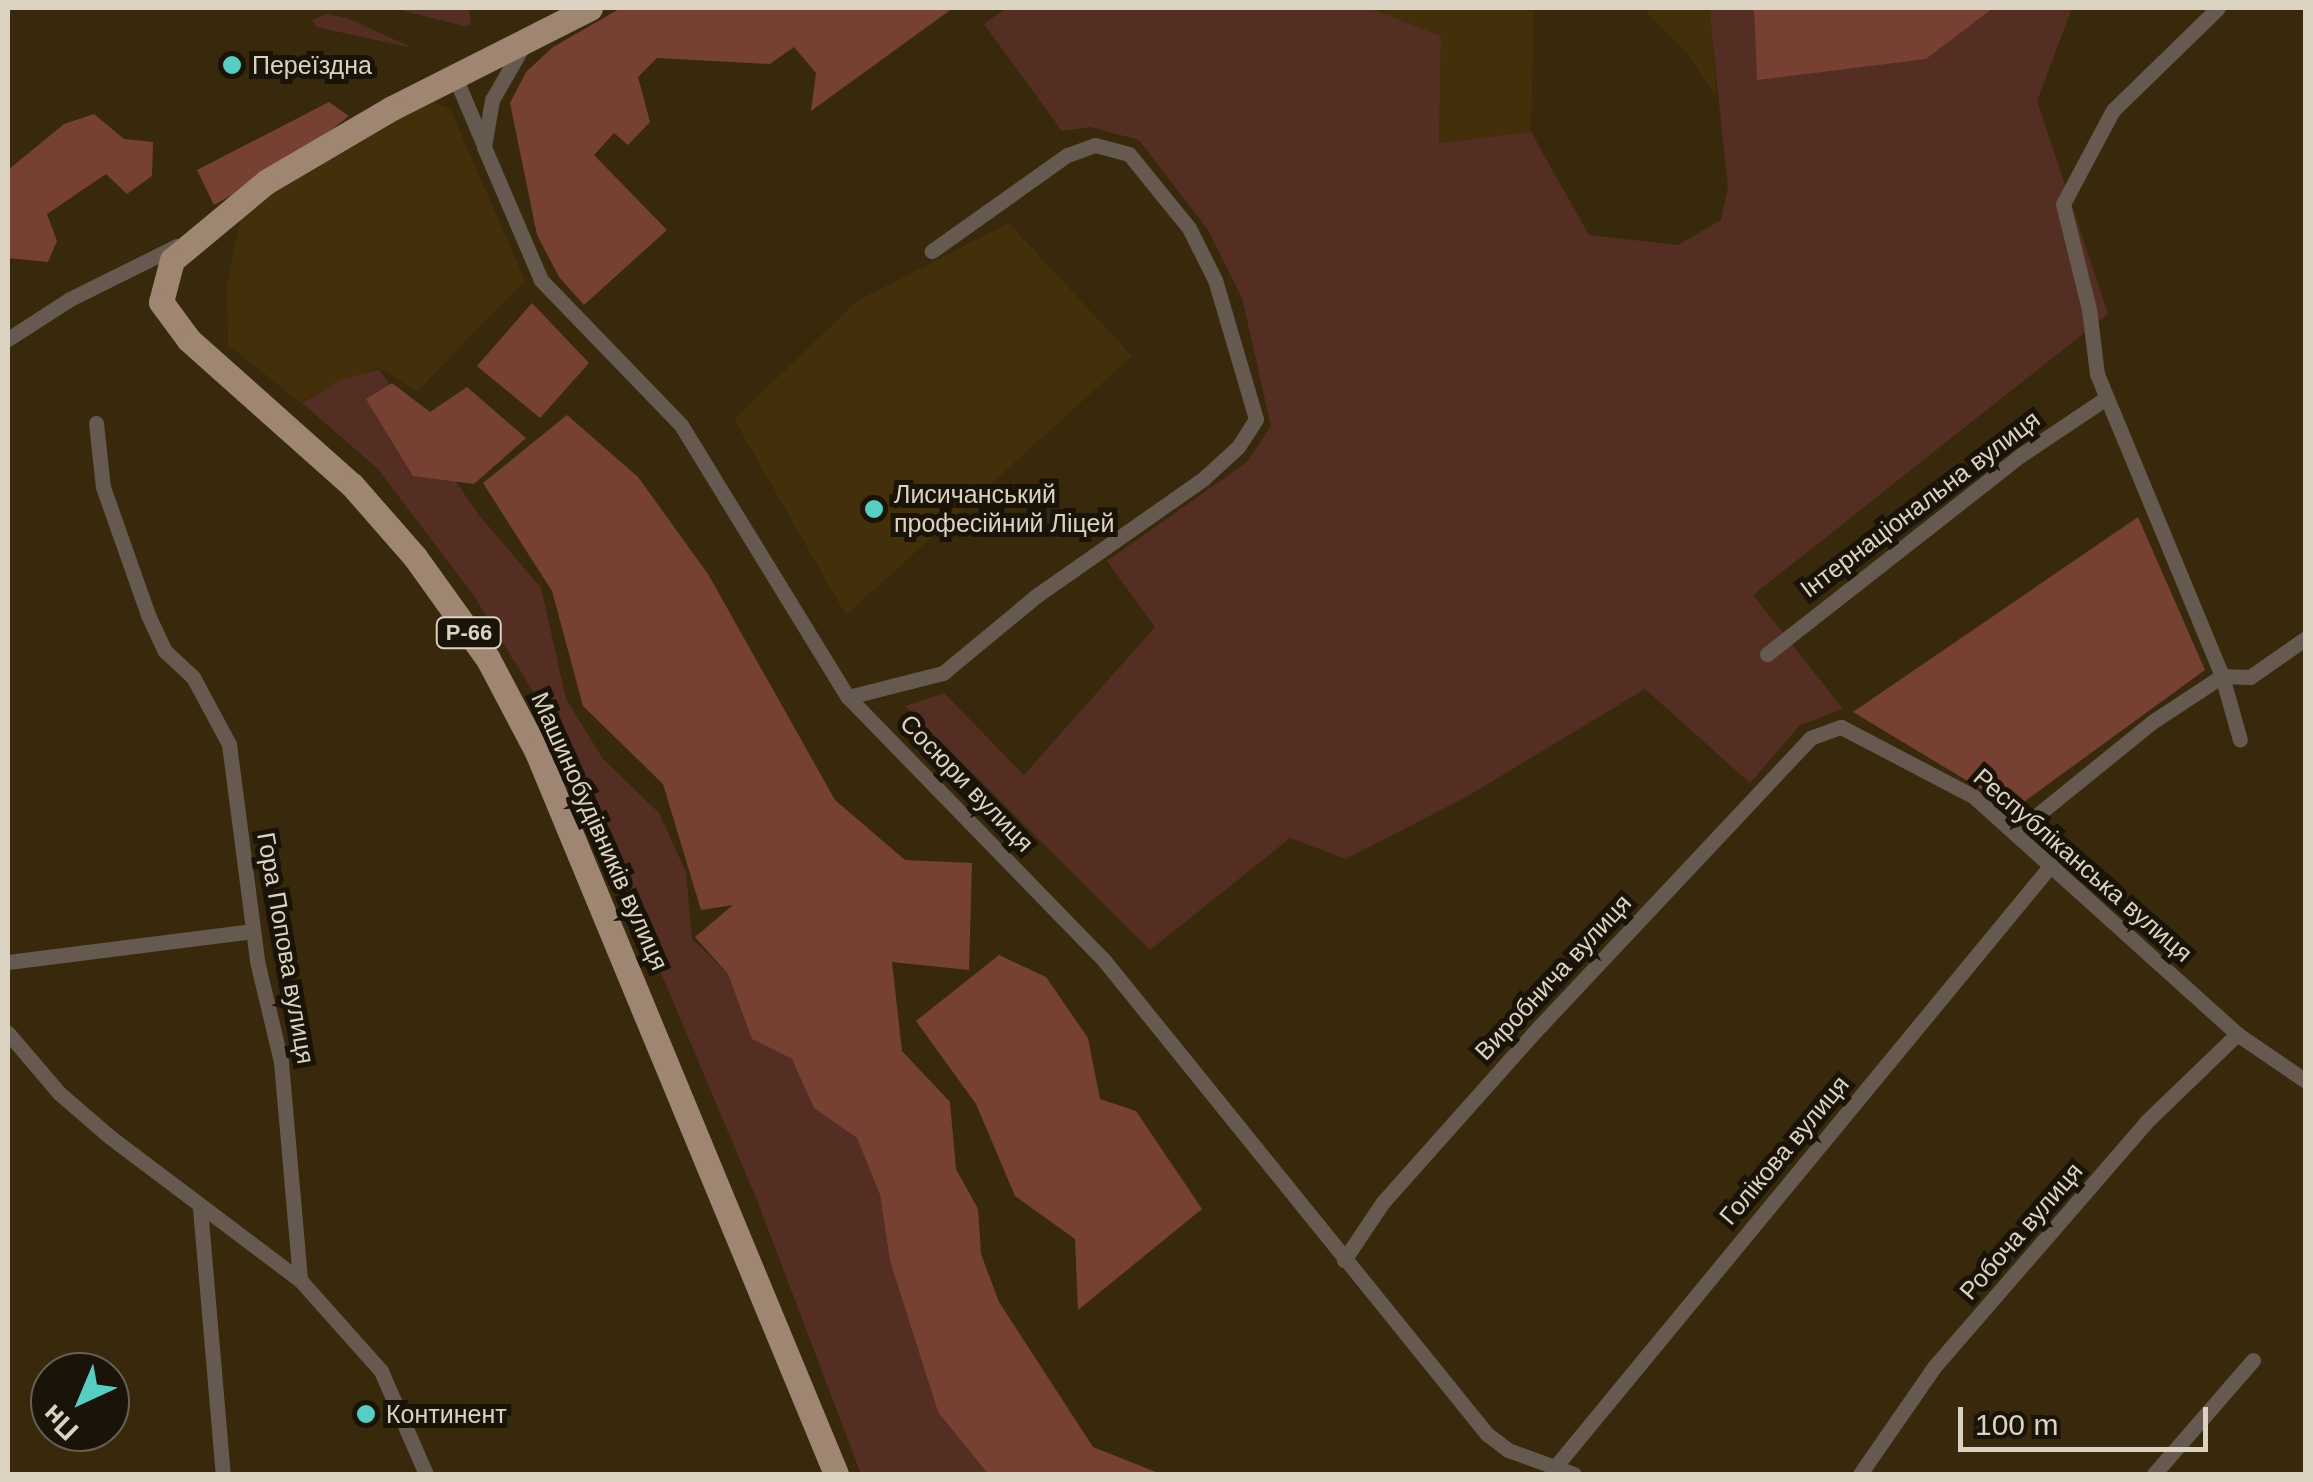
<!DOCTYPE html>
<html>
<head>
<meta charset="utf-8">
<style>
  body { margin:0 }
  #map { position:relative; width:2313px; height:1482px; overflow:hidden; background:#38290c; font-family:Helvetica,sans-serif }
  div>[style] { position:absolute }
  .built>* { inset:0; background:#43300a }
  .green>* { inset:0; background:#542e23 }
  .forest>* { inset:0; background:#764132 }
  .street>* { height:15px; margin:-7.5px; padding:0 7.5px; transform-origin:7.5px; border-radius:7.5px; background:#665950 }
  .primary>* { height:25px; margin:-12.5px; padding:0 12.5px; transform-origin:12.5px; border-radius:12.5px; background:#9f8673 }
  .dots>* { width:28px; height:28px; translate:-50% -50%; box-sizing:border-box; border:5px solid #1a1307; border-radius:50% }
  span { translate:-50% -50%; white-space:nowrap; text-align:center; line-height:1.15; -webkit-text-stroke:10px #1a1307; paint-order:stroke }
  .shield-label span { padding:2px 8px; background:#1a1307; border:2px solid; border-radius:8px; -webkit-text-stroke-width:0 }
  .shield-label { font-size:22px; color:#dbd2c2; font-weight:700 }
  .poi-label { font-size:25px; color:#dbd2c2 }
  .left { translate:0 -50%; text-align:left }
  .street-label { font-size:25px; color:#dbd2c2 }
  .frame { position:absolute; inset:0; border:10px solid #dbd2c2; pointer-events:none }
  .north { position:absolute; left:30px; top:1352px; width:100px; height:100px; box-sizing:border-box; background:#1a1307; border:2px solid #675f52; border-radius:50%; rotate:224deg; font-size:28px; font-weight:700; line-height:40px; text-align:center; color:#dbd2c2 }
  .north::after { content:''; display:block; margin:auto; width:35px; height:45px; background:#56cec3; clip-path:polygon(50% 0,100% 100%,50% 72%,0 100%) }
  .scale { position:absolute; left:1958px; top:1407px; width:250px; height:45px; box-sizing:border-box; border:5px solid #dbd2c2; border-top:0; padding-left:12px; font-size:30px; line-height:35px; white-space:nowrap; color:#dbd2c2; -webkit-text-stroke:8px #1a1307; paint-order:stroke }
</style>
</head>
<body>
<div id="map">
  <div class="built">
    <i style="clip-path:polygon(1369px 8px,1534px 8px,1531px 132px,1439px 143px,1441px 36px)"></i>
    <i style="clip-path:polygon(1643px 8px,1709px 8px,1717px 99px,1692px 59px)"></i>
    <i style="clip-path:polygon(426px 99px,450px 109px,525px 281px,417px 391px,378px 367px,300px 402px,228px 345px,227px 283px,242px 212px,332px 150px)"></i>
    <i style="clip-path:polygon(1009px 223px,1132px 356px,846px 615px,734px 419px,857px 301px)"></i>
  </div>
  <div class="green">
    <i style="clip-path:polygon(392px 8px,469px 8px,471px 25px,464px 26px)"></i>
    <i style="clip-path:polygon(1006px 8px,1369px 8px,1441px 36px,1439px 143px,1531px 132px,1589px 235px,1678px 245px,1721px 220px,1728px 187px,1709px 8px,2072px 8px,2037px 101px,2108px 314px,1753px 595px,1843px 709px,1800px 725px,1750px 783px,1645px 689px,1466px 797px,1346px 859px,1290px 838px,1150px 950px,905px 706px,944px 693px,1024px 775px,1155px 627px,1107px 561px,1247px 462px,1271px 426px,1242px 298px,1208px 230px,1139px 140px,1090px 127px,1062px 131px,984px 24px)"></i>
    <i style="clip-path:polygon(327px 14px,347px 18px,413px 48px,316px 27px,312px 20px)"></i>
    <i style="clip-path:polygon(379px 369px,478px 514px,541px 588px,566px 699px,603px 759px,659px 813px,686px 872px,692px 939px,728px 974px,752px 1039px,792px 1059px,857px 1138px,880px 1195px,890px 1261px,938px 1412px,988px 1474px,861px 1474px,757px 1200px,625px 888px,534px 693px,472px 593px,377px 468px,302px 403px,342px 380px)"></i>
  </div>
  <div class="forest">
    <i style="clip-path:polygon(621px 8px,953px 8px,811px 111px,816px 73px,794px 47px,770px 64px,657px 58px,638px 77px,650px 122px,628px 145px,614px 133px,594px 155px,667px 230px,584px 305px,559px 277px,537px 235px,510px 103px,526px 72px,553px 47px)"></i>
    <i style="clip-path:polygon(1754px 8px,1993px 8px,1926px 59px,1757px 80px)"></i>
    <i style="clip-path:polygon(329px 102px,349px 116px,288px 163px,214px 205px,197px 170px)"></i>
    <i style="clip-path:polygon(94px 114px,124px 139px,153px 142px,152px 176px,127px 194px,106px 174px,47px 214px,57px 241px,48px 262px,8px 258px,8px 170px,64px 124px)"></i>
    <i style="clip-path:polygon(532px 303px,589px 363px,540px 418px,477px 366px)"></i>
    <i style="clip-path:polygon(392px 383px,430px 412px,467px 387px,526px 438px,474px 484px,413px 476px,366px 399px)"></i>
    <i style="clip-path:polygon(567px 415px,638px 477px,708px 574px,835px 800px,905px 860px,972px 863px,969px 970px,892px 962px,902px 1051px,950px 1102px,956px 1169px,978px 1209px,981px 1254px,999px 1302px,1093px 1447px,1161px 1474px,988px 1474px,938px 1412px,890px 1261px,880px 1195px,857px 1138px,814px 1108px,792px 1059px,752px 1039px,728px 974px,695px 937px,733px 905px,701px 910px,663px 784px,583px 706px,552px 591px,483px 483px)"></i>
    <i style="clip-path:polygon(2138px 517px,2205px 670px,2014px 809px,1853px 712px)"></i>
    <i style="clip-path:polygon(999px 955px,1046px 977px,1088px 1038px,1100px 1099px,1136px 1111px,1202px 1209px,1078px 1310px,1075px 1239px,1015px 1196px,976px 1104px,916px 1021px)"></i>
  </div>
  <div class="street">
    <i style="left:2218px;top:8px;width:146px;rotate:135.8deg"></i>
    <i style="left:2113px;top:110px;width:106px;rotate:118deg"></i>
    <i style="left:2063px;top:204px;width:108px;rotate:76.1deg"></i>
    <i style="left:2089px;top:309px;width:65px;rotate:83deg"></i>
    <i style="left:2097px;top:374px;width:327px;rotate:67.5deg"></i>
    <i style="left:2222px;top:676px;width:66px;rotate:74.3deg"></i>
    <i style="left:523px;top:46px;width:62px;rotate:119.9deg"></i>
    <i style="left:492px;top:100px;width:48px;rotate:99.7deg"></i>
    <i style="left:484px;top:147px;width:145px;rotate:66.8deg"></i>
    <i style="left:541px;top:280px;width:202px;rotate:46deg"></i>
    <i style="left:681px;top:425px;width:319px;rotate:58.5deg"></i>
    <i style="left:848px;top:697px;width:366px;rotate:45.8deg"></i>
    <i style="left:1103px;top:959px;width:611px;rotate:51.05deg"></i>
    <i style="left:1487px;top:1434px;width:26px;rotate:37deg"></i>
    <i style="left:1508px;top:1450px;width:70px;rotate:20deg"></i>
    <i style="left:455px;top:77px;width:72px;rotate:67deg"></i>
    <i style="left:8px;top:339px;width:74px;rotate:-32.8deg"></i>
    <i style="left:70px;top:299px;width:119px;rotate:-26.4deg"></i>
    <i style="left:96px;top:423px;width:64px;rotate:83.8deg"></i>
    <i style="left:103px;top:487px;width:136px;rotate:70.6deg"></i>
    <i style="left:148px;top:615px;width:40px;rotate:65deg"></i>
    <i style="left:165px;top:651px;width:38px;rotate:43deg"></i>
    <i style="left:193px;top:677px;width:76px;rotate:61.8deg"></i>
    <i style="left:229px;top:744px;width:219px;rotate:82.6deg"></i>
    <i style="left:257px;top:961px;width:104px;rotate:76.6deg"></i>
    <i style="left:281px;top:1062px;width:219px;rotate:85deg"></i>
    <i style="left:300px;top:1280px;width:122px;rotate:48.3deg"></i>
    <i style="left:381px;top:1371px;width:112px;rotate:66.4deg"></i>
    <i style="left:1767px;top:654px;width:323px;rotate:-38.1deg"></i>
    <i style="left:2021px;top:455px;width:102px;rotate:-33.8deg"></i>
    <i style="left:848px;top:697px;width:98px;rotate:-14.2deg"></i>
    <i style="left:943px;top:673px;width:121px;rotate:-39.6deg"></i>
    <i style="left:1036px;top:596px;width:204px;rotate:-35deg"></i>
    <i style="left:1203px;top:479px;width:47px;rotate:-42.4deg"></i>
    <i style="left:1238px;top:447px;width:33px;rotate:-57deg"></i>
    <i style="left:1256px;top:419px;width:145px;rotate:-106.4deg"></i>
    <i style="left:1215px;top:280px;width:58px;rotate:-116.6deg"></i>
    <i style="left:1189px;top:228px;width:95px;rotate:-129deg"></i>
    <i style="left:1129px;top:154px;width:35px;rotate:-165deg"></i>
    <i style="left:1095px;top:145px;width:30px;rotate:160deg"></i>
    <i style="left:1067px;top:155px;width:166px;rotate:144.6deg"></i>
    <i style="left:2015px;top:833px;width:176px;rotate:-39deg"></i>
    <i style="left:2152px;top:722px;width:84px;rotate:-33.3deg"></i>
    <i style="left:2222px;top:676px;width:28px;rotate:2deg"></i>
    <i style="left:2250px;top:677px;width:68px;rotate:-34.9deg"></i>
    <i style="left:8px;top:962px;width:247px;rotate:-7.2deg"></i>
    <i style="left:8px;top:1033px;width:79px;rotate:49.6deg"></i>
    <i style="left:59px;top:1093px;width:67px;rotate:40.8deg"></i>
    <i style="left:110px;top:1137px;width:238px;rotate:37deg"></i>
    <i style="left:200px;top:1208px;width:267px;rotate:85.1deg"></i>
    <i style="left:1344px;top:1260px;width:70px;rotate:-56.1deg"></i>
    <i style="left:1383px;top:1202px;width:236px;rotate:-48.3deg"></i>
    <i style="left:1540px;top:1026px;width:395px;rotate:-46.8deg"></i>
    <i style="left:1810px;top:738px;width:33px;rotate:-20deg"></i>
    <i style="left:1841px;top:727px;width:149px;rotate:27.6deg"></i>
    <i style="left:1973px;top:796px;width:355px;rotate:42deg"></i>
    <i style="left:2237px;top:1034px;width:83px;rotate:34.3deg"></i>
    <i style="left:1555px;top:1467px;width:780px;rotate:-50.51deg"></i>
    <i style="left:1860px;top:1474px;width:130px;rotate:-55.3deg"></i>
    <i style="left:1934px;top:1367px;width:324px;rotate:-49.1deg"></i>
    <i style="left:2146px;top:1122px;width:127px;rotate:-44deg"></i>
    <i style="left:2154px;top:1474px;width:151px;rotate:-49deg"></i>
  </div>
  <div class="primary">
    <i style="left:590px;top:8px;width:222px;rotate:153.2deg"></i>
    <i style="left:392px;top:108px;width:146px;rotate:149.6deg"></i>
    <i style="left:266px;top:182px;width:122px;rotate:140.3deg"></i>
    <i style="left:172px;top:260px;width:43px;rotate:104.7deg"></i>
    <i style="left:161px;top:302px;width:47px;rotate:53.6deg"></i>
    <i style="left:189px;top:340px;width:218px;rotate:41.7deg"></i>
    <i style="left:352px;top:485px;width:96px;rotate:48.8deg"></i>
    <i style="left:415px;top:557px;width:125px;rotate:54.4deg"></i>
    <i style="left:488px;top:659px;width:105px;rotate:62.2deg"></i>
    <i style="left:537px;top:752px;width:781px;rotate:67.5deg"></i>
  </div>
  <div class="dots">
    <i style="left:232px;top:65px;background:#56cec3"></i>
    <i style="left:874px;top:509px;background:#56cec3"></i>
    <i style="left:366px;top:1414px;background:#56cec3"></i>
  </div>
  <div class="shield-label">
    <span style="left:469px;top:633px">Р-66</span>
  </div>
  <div class="poi-label">
    <span class="left" style="left:252px;top:65px">Переїздна</span>
    <span class="left" style="left:894px;top:509px">Лисичанський<br>професійний Ліцей</span>
    <span class="left" style="left:386px;top:1414px">Континент</span>
  </div>
  <div class="street-label">
    <span style="left:1920px;top:504px;rotate:-37deg">Інтернаціональна вулиця</span>
    <span style="left:967px;top:783px;rotate:46deg">Сосюри вулиця</span>
    <span style="left:600px;top:831px;rotate:66deg">Машинобудівників вулиця</span>
    <span style="left:2083px;top:865px;rotate:41deg">Республіканська вулиця</span>
    <span style="left:286px;top:948px;rotate:80deg">Гора Попова вулиця</span>
    <span style="left:1553px;top:977px;rotate:-47deg">Виробнича вулиця</span>
    <span style="left:1784px;top:1150px;rotate:-50deg">Голікова вулиця</span>
    <span style="left:2021px;top:1231px;rotate:-49deg">Робоча вулиця</span>
  </div>
  <div class="frame"></div>
  <div class="north">Пн</div>
  <div class="scale">100 m</div>
</div>
</body>
</html>
